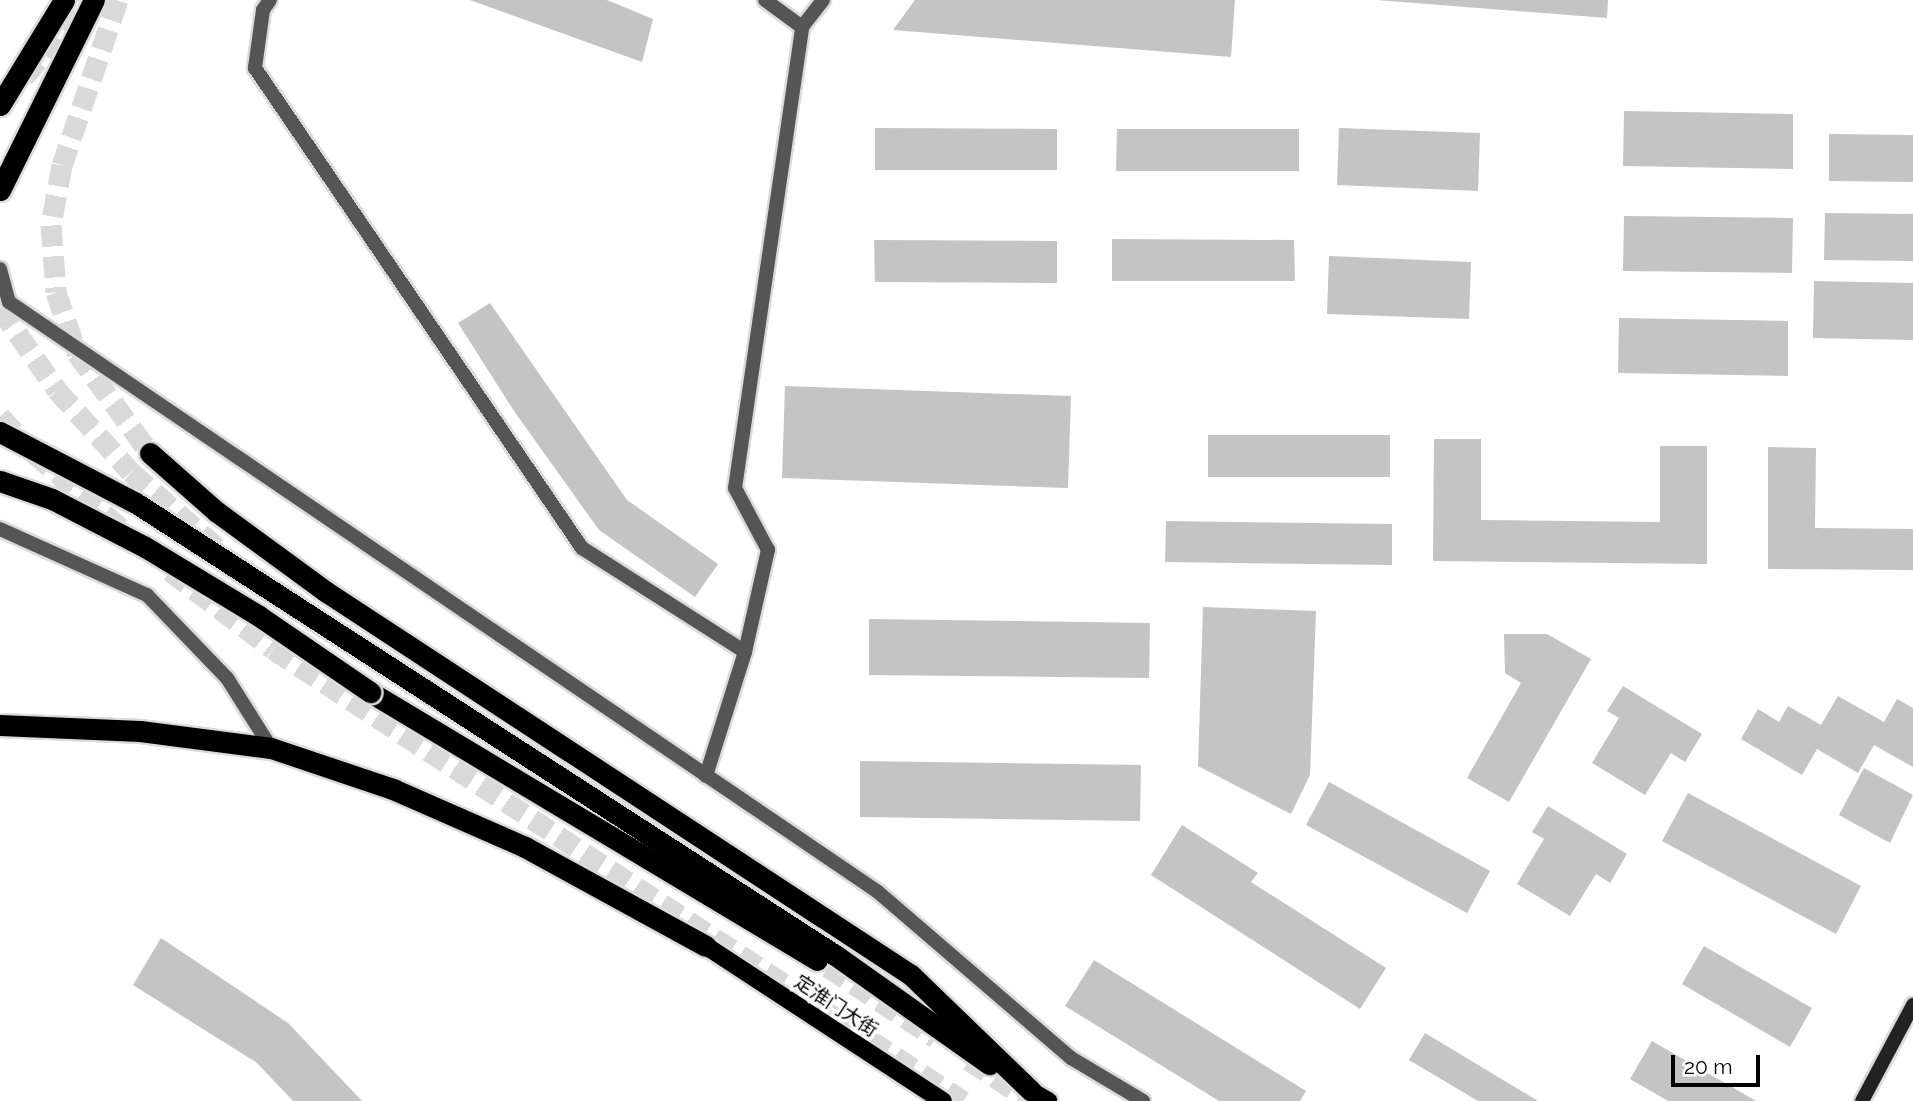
<!DOCTYPE html>
<html>
<head>
<meta charset="utf-8">
<style>
  body { margin:0 }
  #map { position:relative; width:1913px; height:1101px; overflow:hidden; background:#fff; font-family:Raleway,"Noto Sans SC",sans-serif }
  div>[style] { position:absolute }
  .building>* { inset:0; background:#c4c4c4 }
  .highway-tunnel>* { height:21px; margin-top:-10.5px; transform-origin:0; background:repeating-linear-gradient(90deg,#d9d9d9 0 21px,transparent 0 31px) }
  .roads { filter:drop-shadow(2px 0 #dbdbdb) drop-shadow(-2px 0 #dbdbdb) drop-shadow(0 2px #dbdbdb) drop-shadow(0 -2px #dbdbdb) }
  .lane>* { height:14px; margin:-7px; padding:0 7px; transform-origin:7px; border-radius:7px; background:#555 }
  .street>* { height:14px; margin:-7px; padding:0 7px; transform-origin:7px; border-radius:7px; background:#555 }
  .secondary>* { height:14px; margin:-7px; padding:0 7px; transform-origin:7px; border-radius:7px; background:#222 }
  .primary>* { height:18px; margin:-9px; padding:0 9px; transform-origin:9px; border-radius:9px; background:#000 }
  .highway>* { height:21px; margin:-10.5px; padding:0 10.5px; transform-origin:10.5px; border-radius:10.5px; background:#000 }
  .bridges { filter:drop-shadow(2px 0 #dbdbdb) drop-shadow(-2px 0 #dbdbdb) drop-shadow(0 2px #dbdbdb) drop-shadow(0 -2px #dbdbdb) }
  .highway-bridge>* { height:21px; margin:-10.5px; padding:0 10.5px; transform-origin:10.5px; border-radius:10.5px; background:#000 }
  span { translate:-50% -50%; white-space:nowrap; text-align:center; line-height:1.15; -webkit-text-stroke:7px #fff; paint-order:stroke }
  .street-label { font-size:19px; color:#000 }
  .scale { position:absolute; left:1671px; top:1055px; width:89px; height:32px; box-sizing:border-box; border:4px solid #000; border-top:0; padding-left:9px; font-size:21px; line-height:24px; white-space:nowrap; color:#000; -webkit-text-stroke:5px #fff; paint-order:stroke }
</style>
</head>
<body>
<div id="map">
  <div class="building">
    <i style="clip-path:polygon(470px 0,607px 0,653px 19px,642px 62px)"></i>
    <i style="clip-path:polygon(915px 0,1235px 0,1231px 57px,893px 30px)"></i>
    <i style="clip-path:polygon(1376px 0,1608px 0,1607px 18px)"></i>
    <i style="clip-path:polygon(1624px 111px,1793px 114px,1793px 169px,1623px 166px)"></i>
    <i style="clip-path:polygon(875px 128px,1057px 129px,1057px 170px,875px 170px)"></i>
    <i style="clip-path:polygon(1339px 128px,1480px 133px,1478px 191px,1337px 185px)"></i>
    <i style="clip-path:polygon(1117px 129px,1299px 129px,1299px 171px,1116px 171px)"></i>
    <i style="clip-path:polygon(1829px 134px,1913px 135px,1913px 182px,1829px 181px)"></i>
    <i style="clip-path:polygon(1825px 213px,1913px 214px,1913px 261px,1824px 260px)"></i>
    <i style="clip-path:polygon(1624px 216px,1793px 218px,1792px 273px,1623px 271px)"></i>
    <i style="clip-path:polygon(1112px 239px,1294px 240px,1295px 281px,1112px 281px)"></i>
    <i style="clip-path:polygon(874px 240px,1057px 241px,1057px 283px,875px 282px)"></i>
    <i style="clip-path:polygon(1329px 256px,1471px 262px,1469px 319px,1327px 314px)"></i>
    <i style="clip-path:polygon(1814px 281px,1913px 283px,1913px 340px,1813px 338px)"></i>
    <i style="clip-path:polygon(490px 303px,627px 500px,718px 564px,695px 597px,599px 530px,514px 411px,458px 323px)"></i>
    <i style="clip-path:polygon(1619px 318px,1788px 321px,1788px 376px,1618px 373px)"></i>
    <i style="clip-path:polygon(785px 386px,1071px 396px,1068px 488px,782px 478px)"></i>
    <i style="clip-path:polygon(1208px 435px,1390px 435px,1390px 477px,1208px 477px)"></i>
    <i style="clip-path:polygon(1434px 439px,1481px 439px,1481px 520px,1660px 522px,1660px 446px,1707px 446px,1707px 564px,1433px 561px)"></i>
    <i style="clip-path:polygon(1768px 447px,1816px 448px,1815px 528px,1913px 529px,1913px 570px,1768px 569px)"></i>
    <i style="clip-path:polygon(1166px 521px,1392px 524px,1392px 565px,1165px 562px)"></i>
    <i style="clip-path:polygon(1203px 607px,1316px 611px,1310px 775px,1291px 814px,1198px 766px)"></i>
    <i style="clip-path:polygon(869px 619px,1150px 623px,1149px 678px,869px 675px)"></i>
    <i style="clip-path:polygon(1504px 634px,1547px 634px,1591px 659px,1509px 802px,1467px 778px,1521px 683px,1505px 673px)"></i>
    <i style="clip-path:polygon(1623px 686px,1702px 734px,1685px 762px,1671px 753px,1645px 795px,1592px 763px,1619px 718px,1607px 711px)"></i>
    <i style="clip-path:polygon(1838px 696px,1884px 722px,1897px 699px,1913px 708px,1913px 767px,1874px 745px,1858px 773px,1817px 749px,1802px 775px,1741px 739px,1758px 709px,1779px 722px,1788px 706px,1821px 725px)"></i>
    <i style="clip-path:polygon(860px 761px,1141px 765px,1140px 821px,860px 817px)"></i>
    <i style="clip-path:polygon(1864px 768px,1913px 795px,1890px 843px,1839px 815px)"></i>
    <i style="clip-path:polygon(1329px 782px,1490px 871px,1467px 913px,1306px 825px)"></i>
    <i style="clip-path:polygon(1688px 793px,1861px 886px,1836px 934px,1662px 841px)"></i>
    <i style="clip-path:polygon(1548px 806px,1627px 854px,1610px 883px,1596px 874px,1570px 916px,1517px 884px,1544px 839px,1532px 832px)"></i>
    <i style="clip-path:polygon(1182px 825px,1258px 873px,1251px 882px,1386px 968px,1360px 1009px,1151px 875px)"></i>
    <i style="clip-path:polygon(161px 938px,288px 1023px,362px 1101px,293px 1101px,257px 1063px,133px 985px)"></i>
    <i style="clip-path:polygon(1704px 946px,1812px 1008px,1790px 1047px,1682px 984px)"></i>
    <i style="clip-path:polygon(1094px 960px,1306px 1091px,1300px 1101px,1219px 1101px,1065px 1006px)"></i>
    <i style="clip-path:polygon(1425px 1033px,1538px 1101px,1478px 1101px,1409px 1060px)"></i>
    <i style="clip-path:polygon(1652px 1041px,1756px 1101px,1668px 1101px,1630px 1079px)"></i>
  </div>
  <div class="highway-tunnel">
    <i style="left:118px;top:0;width:174px;rotate:108.7deg"></i>
    <i style="left:62px;top:165px;width:61px;rotate:100.4deg"></i>
    <i style="left:51px;top:225px;width:67px;rotate:85.7deg"></i>
    <i style="left:56px;top:292px;width:65px;rotate:71deg"></i>
    <i style="left:77px;top:353px;width:124px;rotate:53.9deg"></i>
    <i style="left:24px;top:77px;width:101px;rotate:-49.8deg"></i>
    <i style="left:0;top:308px;width:100px;rotate:55.2deg"></i>
    <i style="left:57px;top:390px;width:110px;rotate:47.9deg"></i>
    <i style="left:131px;top:472px;width:117px;rotate:41.2deg"></i>
    <i style="left:0;top:416px;width:50px;rotate:47.4deg"></i>
    <i style="left:34px;top:453px;width:119px;rotate:40.9deg"></i>
    <i style="left:170px;top:571px;width:129px;rotate:37.1deg"></i>
    <i style="left:273px;top:649px;width:825px;rotate:33.23deg"></i>
    <i style="left:522px;top:764px;width:143px;rotate:33.6deg"></i>
    <i style="left:802px;top:950px;width:160px;rotate:33.3deg"></i>
    <i style="left:969px;top:1060px;width:74px;rotate:33.5deg"></i>
  </div>
  <div class="roads">
    <div class="lane">
      <i style="left:0;top:529px;width:161px;rotate:24.2deg"></i>
      <i style="left:147px;top:595px;width:115px;rotate:46.1deg"></i>
      <i style="left:227px;top:678px;width:83px;rotate:57.8deg"></i>
    </div>
    <div class="street">
      <i style="left:270px;top:0;width:12px;rotate:125deg"></i>
      <i style="left:263px;top:10px;width:59px;rotate:97.9deg"></i>
      <i style="left:255px;top:68px;width:581px;rotate:55.74deg"></i>
      <i style="left:582px;top:548px;width:193px;rotate:32.5deg"></i>
      <i style="left:745px;top:652px;width:130px;rotate:107.5deg"></i>
      <i style="left:765px;top:0;width:46px;rotate:36.1deg"></i>
      <i style="left:0;top:269px;width:34px;rotate:75deg"></i>
      <i style="left:9px;top:302px;width:1050px;rotate:34.17deg"></i>
      <i style="left:878px;top:892px;width:255px;rotate:40.7deg"></i>
      <i style="left:1071px;top:1058px;width:84px;rotate:30.8deg"></i>
      <i style="left:745px;top:652px;width:105px;rotate:-77.3deg"></i>
      <i style="left:768px;top:550px;width:70px;rotate:-118deg"></i>
      <i style="left:735px;top:488px;width:466px;rotate:-81.7deg"></i>
      <i style="left:802px;top:27px;width:34px;rotate:-52deg"></i>
    </div>
    <div class="secondary">
      <i style="left:1862px;top:1101px;width:109px;rotate:-62deg"></i>
    </div>
    <div class="primary">
      <i style="left:706px;top:946px;width:283px;rotate:33.2deg"></i>
      <i style="left:1031px;top:1091px;width:20px;rotate:30deg"></i>
    </div>
    <div class="highway">
      <i style="left:0;top:105px;width:123px;rotate:-58.6deg"></i>
      <i style="left:0;top:190px;width:212px;rotate:-63.7deg"></i>
      <i style="left:0;top:432px;width:153px;rotate:27.6deg"></i>
      <i style="left:136px;top:503px;width:832px;rotate:32.89deg"></i>
      <i style="left:835px;top:955px;width:189px;rotate:35.3deg"></i>
      <i style="left:150px;top:453px;width:89px;rotate:41.4deg"></i>
      <i style="left:217px;top:512px;width:134px;rotate:36.2deg"></i>
      <i style="left:325px;top:591px;width:701px;rotate:33.24deg"></i>
      <i style="left:911px;top:975px;width:167px;rotate:44deg"></i>
      <i style="left:370px;top:692px;width:521px;rotate:30.94deg"></i>
      <i style="left:0;top:725px;width:140px;rotate:2.5deg"></i>
      <i style="left:140px;top:731px;width:132px;rotate:7.4deg"></i>
      <i style="left:271px;top:748px;width:129px;rotate:18.6deg"></i>
      <i style="left:393px;top:789px;width:144px;rotate:23.7deg"></i>
      <i style="left:525px;top:847px;width:206px;rotate:28.7deg"></i>
    </div>
  </div>
  <div class="bridges">
    <div class="highway-bridge">
      <i style="left:0;top:481px;width:55px;rotate:19.1deg"></i>
      <i style="left:52px;top:499px;width:105px;rotate:27.3deg"></i>
      <i style="left:145px;top:547px;width:133px;rotate:31.2deg"></i>
      <i style="left:259px;top:616px;width:135px;rotate:34.4deg"></i>
    </div>
  </div>
  <div class="street-label">
    <span style="left:836px;top:1006px;rotate:33deg">定淮门大街</span>
  </div>
  <div class="scale">20 m</div>
</div>
</body>
</html>
